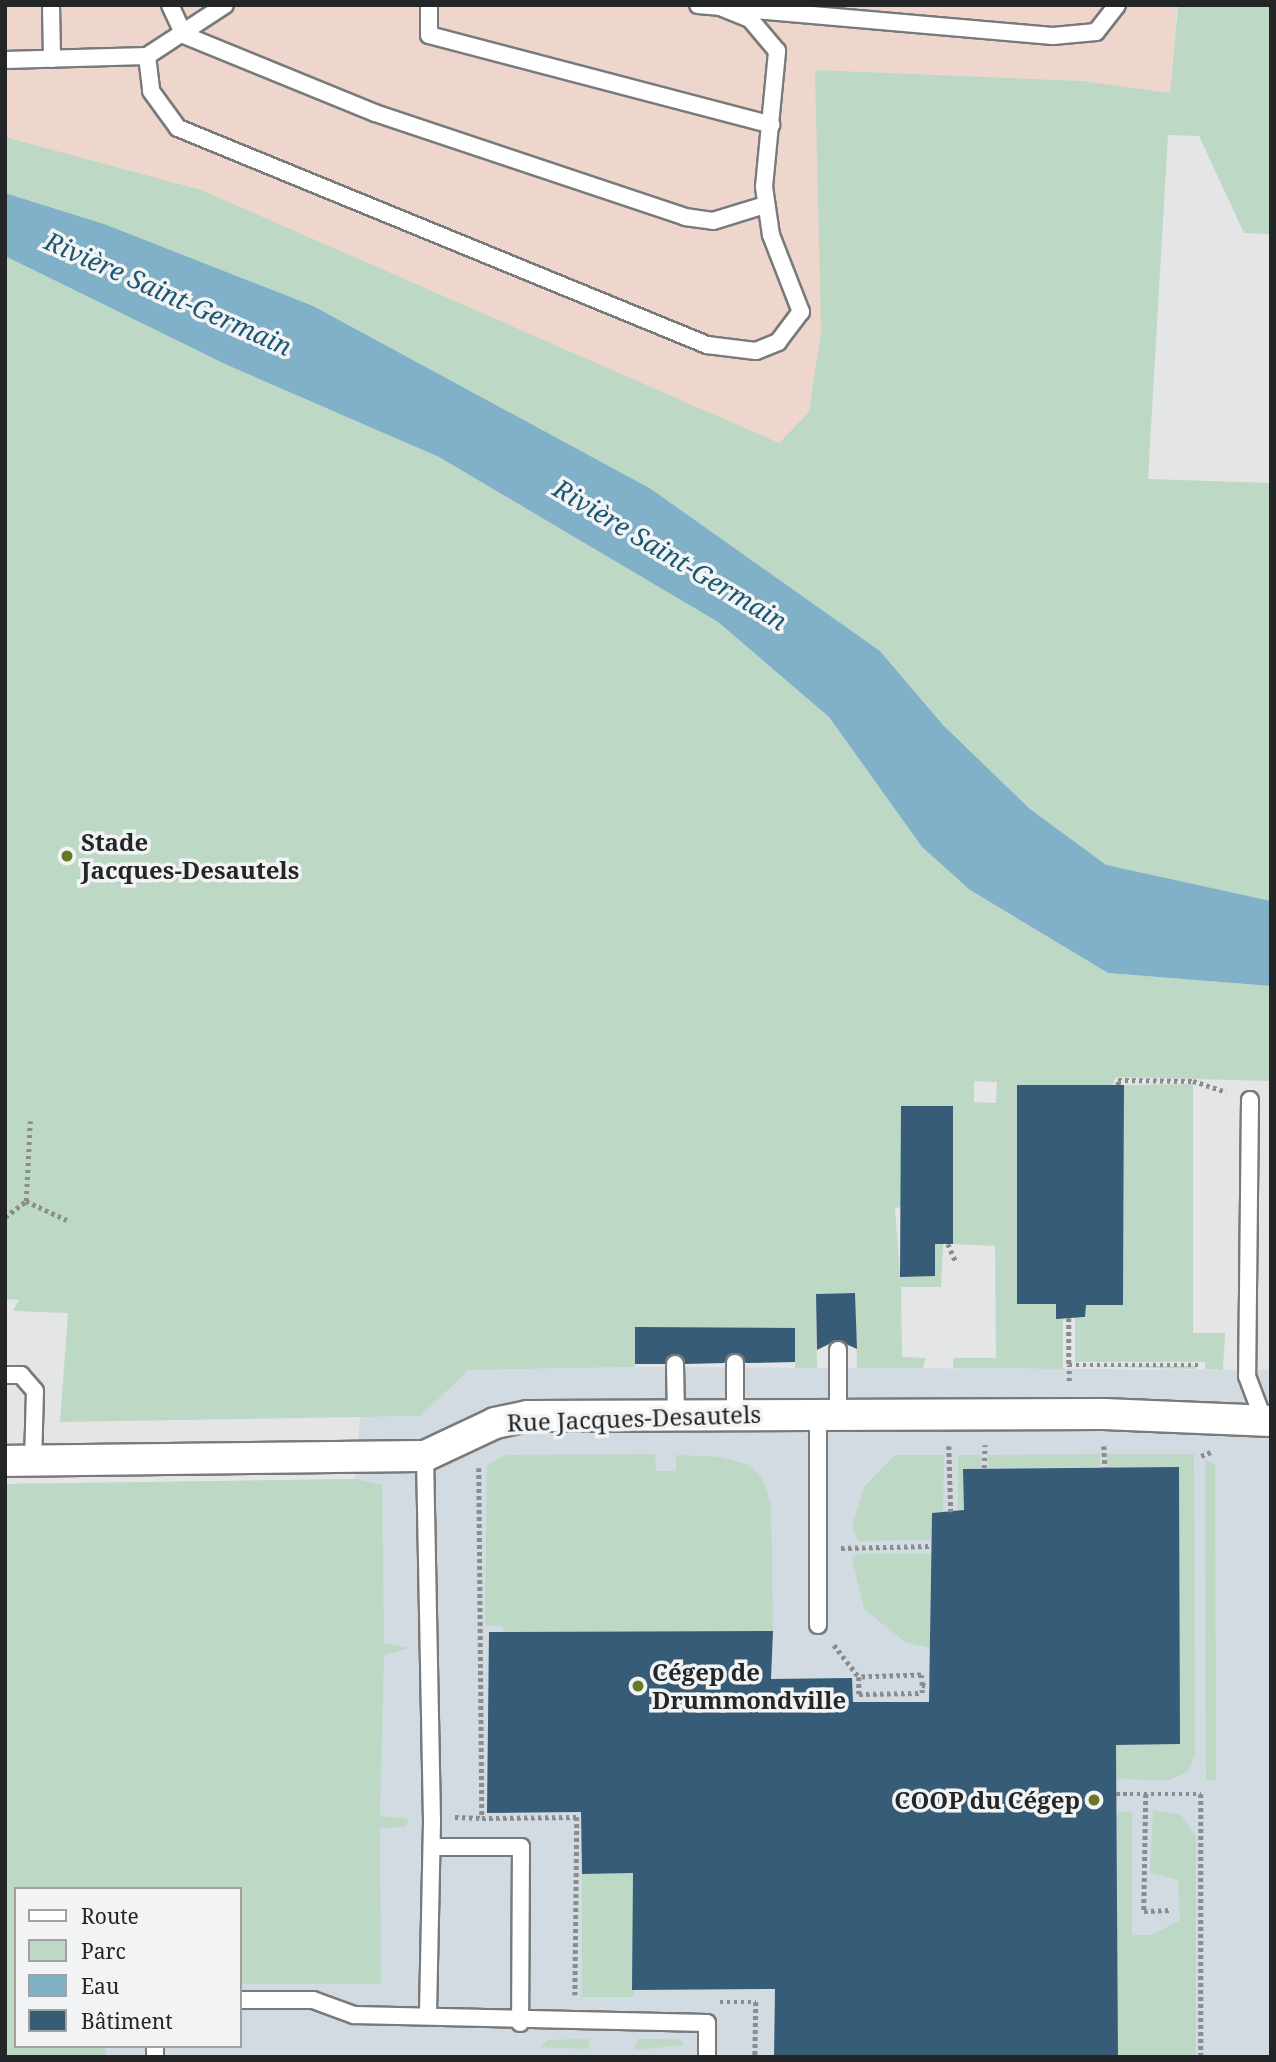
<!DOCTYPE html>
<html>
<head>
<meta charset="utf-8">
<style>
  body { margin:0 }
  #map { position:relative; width:1276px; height:2062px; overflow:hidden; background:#e4e5e7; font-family:"Noto Serif",serif }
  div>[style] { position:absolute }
  .commercial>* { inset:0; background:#eed6cc }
  .built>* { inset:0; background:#d2dbe1 }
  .green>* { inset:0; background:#bdd8c5 }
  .water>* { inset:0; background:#81b0c9 }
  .building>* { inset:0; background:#365c77 }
  .path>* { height:4.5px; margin-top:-2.25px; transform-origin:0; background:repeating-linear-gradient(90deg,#8b8c8e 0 3.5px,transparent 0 7px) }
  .roads { filter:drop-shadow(2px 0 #787a7b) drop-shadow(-2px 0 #787a7b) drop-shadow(0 2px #787a7b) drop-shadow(0 -2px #787a7b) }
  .service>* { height:16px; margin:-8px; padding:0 8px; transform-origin:8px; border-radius:8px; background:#fff }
  .minor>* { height:30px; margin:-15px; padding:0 15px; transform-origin:15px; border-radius:15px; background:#fff }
  .dots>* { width:19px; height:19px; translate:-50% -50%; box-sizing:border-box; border:4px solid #f1f3f4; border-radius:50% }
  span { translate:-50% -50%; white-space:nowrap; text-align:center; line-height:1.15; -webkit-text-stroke:7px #f1f3f4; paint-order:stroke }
  .poi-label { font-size:24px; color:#242526; font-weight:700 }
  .left { translate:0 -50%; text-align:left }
  .right { translate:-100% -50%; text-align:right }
  .street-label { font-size:24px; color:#242526 }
  .water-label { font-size:26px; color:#1d5772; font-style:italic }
  .frame { position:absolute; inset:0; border:7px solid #242526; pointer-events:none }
  .legend { position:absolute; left:14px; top:1887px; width:228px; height:161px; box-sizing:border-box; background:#f1f3f4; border:2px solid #9fa1a2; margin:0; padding:9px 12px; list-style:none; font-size:21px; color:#242526 }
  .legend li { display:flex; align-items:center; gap:14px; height:35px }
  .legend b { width:35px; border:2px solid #9fa1a2 }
</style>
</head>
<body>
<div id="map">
  <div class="commercial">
    <i style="clip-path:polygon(5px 5px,1177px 5px,1170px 93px,1083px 81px,816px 70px,821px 331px,809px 412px,779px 443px,5px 137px)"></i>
  </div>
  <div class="built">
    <i style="clip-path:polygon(evenodd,635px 1367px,1271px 1370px,1271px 2057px,5px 2057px,5px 1484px,355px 1479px,360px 1417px,421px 1416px,467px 1370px,635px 1367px,16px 1889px,240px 1889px,240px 2046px,16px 2046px,16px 1889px)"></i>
  </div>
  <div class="green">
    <i style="clip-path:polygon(1178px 5px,1271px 5px,1271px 234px,1244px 233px,1199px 136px,1168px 135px,1148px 479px,1271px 483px,1271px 901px,1106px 866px,1030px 809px,943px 725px,880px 651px,651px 489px,104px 224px,5px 193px,5px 137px,201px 190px,779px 443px,809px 412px,821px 331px,815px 70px,1083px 81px,1170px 93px)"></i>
    <i style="clip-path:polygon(evenodd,5px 256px,227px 365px,439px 457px,718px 622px,829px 717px,922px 847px,970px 890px,1108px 973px,1271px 986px,1271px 1081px,1116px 1077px,1017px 1304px,1056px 1304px,1063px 1318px,1063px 1369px,953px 1368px,953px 1358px,996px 1358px,995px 1246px,953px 1244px,953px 1106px,902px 1106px,901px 1207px,895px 1208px,900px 1276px,935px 1276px,935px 1244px,943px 1244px,941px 1287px,901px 1287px,902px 1357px,926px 1358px,923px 1368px,857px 1368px,855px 1293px,816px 1294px,817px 1368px,795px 1368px,795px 1328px,635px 1328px,635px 1367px,468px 1370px,421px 1416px,60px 1422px,68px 1313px,13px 1311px,19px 1300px,5px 1299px,5px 256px,974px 1081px,997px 1082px,996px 1103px,974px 1102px,974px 1081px)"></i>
    <i style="clip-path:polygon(1193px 1084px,1193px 1333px,1225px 1333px,1223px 1370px,1205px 1369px,1205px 1362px,1075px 1362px,1075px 1318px,1085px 1318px,1086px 1305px,1123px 1305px,1124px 1085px)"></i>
    <i style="clip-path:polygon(1074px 1366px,1196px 1366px,1196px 1369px)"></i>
    <i style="clip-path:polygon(655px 1454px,656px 1471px,676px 1471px,676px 1455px,720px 1457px,747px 1464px,762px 1478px,771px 1504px,773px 1631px,503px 1632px,502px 1626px,485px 1625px,487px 1465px,506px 1455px)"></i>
    <i style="clip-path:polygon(1100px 1454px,1100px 1467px,988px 1468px,988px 1455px)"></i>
    <i style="clip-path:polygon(1107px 1454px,1194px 1454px,1195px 1754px,1188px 1771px,1170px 1780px,1116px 1779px,1116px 1745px,1180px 1744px,1179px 1468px,1107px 1468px)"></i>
    <i style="clip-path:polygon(895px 1455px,944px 1455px,943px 1512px,932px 1513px,931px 1540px,858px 1541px,852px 1526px,864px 1487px)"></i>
    <i style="clip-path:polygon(958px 1455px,982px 1455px,981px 1468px,964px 1469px,964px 1511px,958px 1511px)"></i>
    <i style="clip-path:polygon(1205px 1459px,1215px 1465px,1216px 1780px,1206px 1779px)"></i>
    <i style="clip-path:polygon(356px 1479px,382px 1485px,384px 1643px,410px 1648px,384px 1655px,380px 1816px,409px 1819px,405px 1827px,380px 1828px,381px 1984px,240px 1984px,240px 1889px,16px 1889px,16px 2046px,106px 2046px,106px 2057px,5px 2057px,5px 1484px)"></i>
    <i style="clip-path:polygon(858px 1554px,931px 1554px,930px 1648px,905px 1642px,864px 1609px,852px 1558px)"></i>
    <i style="clip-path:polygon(1153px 1810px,1181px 1815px,1196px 1837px,1196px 2057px,1118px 2057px,1116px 1811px,1132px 1812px,1132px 1935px,1152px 1935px,1180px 1920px,1178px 1880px,1150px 1873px)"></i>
    <i style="clip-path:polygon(633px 1873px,634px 1997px,582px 1997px,582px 1874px)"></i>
    <i style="clip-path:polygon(589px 2039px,589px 2049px,541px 2047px,547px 2040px)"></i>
    <i style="clip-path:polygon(637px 2039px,680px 2039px,684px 2045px,634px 2050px)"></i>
  </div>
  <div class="water">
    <i style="clip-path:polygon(5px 193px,104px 224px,313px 306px,651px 489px,880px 651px,943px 725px,1030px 809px,1106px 865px,1271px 901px,1271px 986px,1108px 973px,970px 890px,922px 847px,829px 717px,718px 622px,439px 457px,227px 365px,5px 256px)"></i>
  </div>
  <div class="building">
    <i style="clip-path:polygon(1017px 1085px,1124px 1085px,1123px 1305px,1086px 1305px,1085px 1317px,1056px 1319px,1056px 1304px,1017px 1304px)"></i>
    <i style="clip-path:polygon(901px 1106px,953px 1106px,953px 1244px,935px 1244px,935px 1276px,900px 1277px)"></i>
    <i style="clip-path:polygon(855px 1293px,857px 1349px,837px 1340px,817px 1350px,816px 1294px)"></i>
    <i style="clip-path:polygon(635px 1327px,795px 1328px,795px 1362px,746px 1363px,734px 1353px,724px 1363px,685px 1364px,675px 1354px,665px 1364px,635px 1364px)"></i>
    <i style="clip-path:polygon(1179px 1467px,1180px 1744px,1116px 1745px,1118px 2057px,774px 2057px,775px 1989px,632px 1990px,633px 1873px,582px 1874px,581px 1812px,487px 1813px,489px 1632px,773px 1631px,771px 1679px,852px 1678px,853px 1702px,929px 1702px,932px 1513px,964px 1510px,963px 1469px)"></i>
  </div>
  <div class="path">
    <i style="left:1118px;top:1085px;width:5px;rotate:-90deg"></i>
    <i style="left:1118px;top:1080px;width:75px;rotate:0.8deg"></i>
    <i style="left:1193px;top:1081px;width:35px;rotate:18deg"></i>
    <i style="left:26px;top:1201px;width:45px;rotate:24.9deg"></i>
    <i style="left:5px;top:1217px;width:26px;rotate:-37deg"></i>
    <i style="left:26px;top:1201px;width:80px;rotate:-87.1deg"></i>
    <i style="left:948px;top:1244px;width:20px;rotate:66deg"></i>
    <i style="left:1069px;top:1318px;width:47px;rotate:90deg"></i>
    <i style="left:1069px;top:1365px;width:132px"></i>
    <i style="left:1069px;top:1381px;width:16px;rotate:-90deg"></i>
    <i style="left:949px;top:1446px;width:66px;rotate:88.3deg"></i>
    <i style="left:1104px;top:1446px;width:22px;rotate:87deg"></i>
    <i style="left:1201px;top:1456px;width:11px;rotate:-22deg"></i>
    <i style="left:479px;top:1468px;width:350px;rotate:89.5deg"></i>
    <i style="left:482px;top:1818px;width:95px;rotate:-0.6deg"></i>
    <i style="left:577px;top:1817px;width:178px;rotate:90.6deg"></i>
    <i style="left:984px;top:1468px;width:23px;rotate:-88deg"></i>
    <i style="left:841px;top:1548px;width:90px;rotate:-1.3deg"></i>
    <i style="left:834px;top:1645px;width:41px;rotate:52deg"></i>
    <i style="left:922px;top:1685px;width:10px;rotate:-96deg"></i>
    <i style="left:921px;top:1675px;width:62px;rotate:178.2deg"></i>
    <i style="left:859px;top:1677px;width:17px;rotate:90deg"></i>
    <i style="left:859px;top:1694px;width:63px;rotate:-0.9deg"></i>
    <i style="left:922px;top:1693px;width:8px;rotate:-90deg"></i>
    <i style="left:922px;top:1685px;width:8px;rotate:7deg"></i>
    <i style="left:1116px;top:1794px;width:85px"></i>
    <i style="left:1201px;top:1794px;width:263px;rotate:90deg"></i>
    <i style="left:1146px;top:1794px;width:117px;rotate:91deg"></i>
    <i style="left:1144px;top:1911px;width:28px;rotate:-2deg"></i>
    <i style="left:455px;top:1817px;width:27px;rotate:2deg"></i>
    <i style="left:720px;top:2002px;width:36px"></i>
    <i style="left:756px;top:2002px;width:55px;rotate:91deg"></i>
  </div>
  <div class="roads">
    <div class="service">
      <i style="left:51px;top:5px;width:54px;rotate:88.9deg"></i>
      <i style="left:170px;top:5px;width:33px;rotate:65deg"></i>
      <i style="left:184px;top:35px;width:206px;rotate:22.2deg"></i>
      <i style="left:375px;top:113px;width:327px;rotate:18.5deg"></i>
      <i style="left:685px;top:217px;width:28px;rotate:8deg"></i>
      <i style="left:713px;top:221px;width:54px;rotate:-17.1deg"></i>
      <i style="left:429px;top:5px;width:30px;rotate:90deg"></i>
      <i style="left:429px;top:35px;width:354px;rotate:14.7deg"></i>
      <i style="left:698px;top:5px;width:356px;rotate:5deg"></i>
      <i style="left:1053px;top:36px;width:43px;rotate:-5.3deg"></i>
      <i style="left:1096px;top:32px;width:34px;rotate:-52deg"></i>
      <i style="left:147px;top:56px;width:35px;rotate:83deg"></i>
      <i style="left:151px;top:91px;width:46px;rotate:53.9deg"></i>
      <i style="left:178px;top:128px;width:572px;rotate:22.3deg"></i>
      <i style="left:707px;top:345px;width:49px;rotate:7deg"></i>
      <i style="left:756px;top:351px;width:24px;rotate:-22deg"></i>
      <i style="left:778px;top:342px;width:38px;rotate:-53deg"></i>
      <i style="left:801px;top:312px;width:83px;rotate:-111.3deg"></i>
      <i style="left:771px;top:235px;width:49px;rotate:-98.3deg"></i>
      <i style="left:764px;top:187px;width:137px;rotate:-84.5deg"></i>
      <i style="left:777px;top:51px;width:42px;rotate:-130.2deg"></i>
      <i style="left:750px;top:19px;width:32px;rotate:-158deg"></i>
      <i style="left:5px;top:60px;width:142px;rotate:-1.6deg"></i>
      <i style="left:147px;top:56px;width:93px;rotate:-33.2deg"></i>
      <i style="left:1250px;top:1100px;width:276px;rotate:90.6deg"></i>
      <i style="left:1247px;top:1376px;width:48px;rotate:69.3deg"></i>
      <i style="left:838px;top:1350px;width:63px;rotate:90deg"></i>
      <i style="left:675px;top:1364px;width:50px;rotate:88.9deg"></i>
      <i style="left:5px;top:1375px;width:16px"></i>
      <i style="left:21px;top:1375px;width:21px;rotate:49deg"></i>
      <i style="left:35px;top:1391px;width:70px;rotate:91.6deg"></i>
      <i style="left:818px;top:1413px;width:212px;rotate:90deg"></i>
      <i style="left:735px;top:1414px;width:51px;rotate:-90deg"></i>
      <i style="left:425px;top:1456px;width:366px;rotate:88.9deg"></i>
      <i style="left:432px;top:1822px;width:193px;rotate:91.2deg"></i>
      <i style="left:432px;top:1847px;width:89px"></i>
      <i style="left:521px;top:1847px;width:176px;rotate:90.3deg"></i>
      <i style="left:240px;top:2000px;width:73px"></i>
      <i style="left:313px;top:2000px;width:44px;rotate:20.1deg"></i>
      <i style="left:354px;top:2015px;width:353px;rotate:1.3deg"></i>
      <i style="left:707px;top:2023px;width:34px;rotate:90deg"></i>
      <i style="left:155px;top:2057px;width:11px;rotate:-90deg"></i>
    </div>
    <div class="minor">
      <i style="left:5px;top:1461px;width:420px;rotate:-0.7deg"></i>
      <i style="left:425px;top:1456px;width:77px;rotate:-25.2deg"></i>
      <i style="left:495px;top:1423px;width:34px;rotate:-12deg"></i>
      <i style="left:528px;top:1416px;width:576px;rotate:-0.2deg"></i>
      <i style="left:1104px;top:1414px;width:167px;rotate:2.4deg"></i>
    </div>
  </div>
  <div class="dots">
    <i style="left:67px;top:856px;background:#697825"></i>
    <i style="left:638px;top:1686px;background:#697825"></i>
    <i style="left:1094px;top:1800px;background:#697825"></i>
  </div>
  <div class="poi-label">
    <span class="left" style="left:81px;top:856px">Stade<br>Jacques-Desautels</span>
    <span class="left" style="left:652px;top:1686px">Cégep de<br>Drummondville</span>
    <span class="right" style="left:1080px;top:1800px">COOP du Cégep</span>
  </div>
  <div class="street-label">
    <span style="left:634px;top:1418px;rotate:-2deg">Rue Jacques-Desautels</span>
  </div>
  <div class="water-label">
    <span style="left:168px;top:294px;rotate:24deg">Rivière Saint-Germain</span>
    <span style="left:670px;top:555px;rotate:31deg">Rivière Saint-Germain</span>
  </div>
  <div class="frame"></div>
  <ul class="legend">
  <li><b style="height:9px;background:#fff"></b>Route</li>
  <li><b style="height:19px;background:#bdd8c5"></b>Parc</li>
  <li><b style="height:19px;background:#81b0c9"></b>Eau</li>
  <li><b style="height:19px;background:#365c77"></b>Bâtiment</li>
  </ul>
</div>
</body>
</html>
